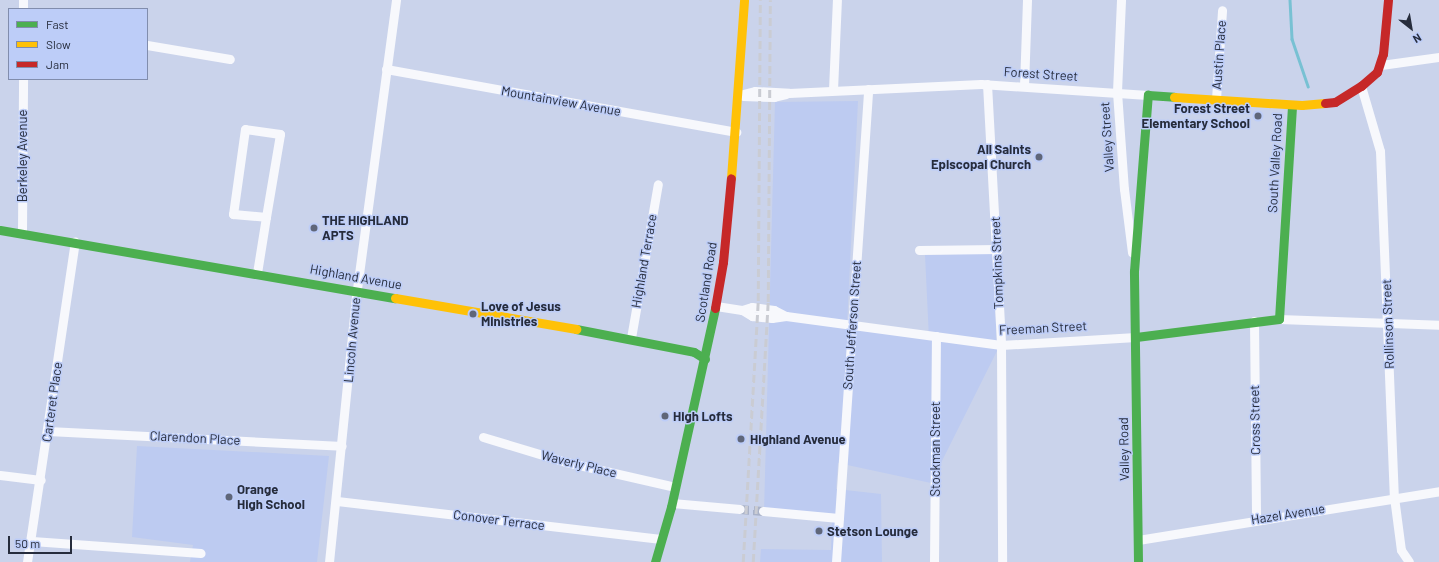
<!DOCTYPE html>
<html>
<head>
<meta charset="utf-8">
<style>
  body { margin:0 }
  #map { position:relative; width:1439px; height:562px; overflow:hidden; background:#cad3eb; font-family:Barlow,sans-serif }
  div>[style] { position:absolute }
  .built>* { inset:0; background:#bdcbf1 }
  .stream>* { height:2.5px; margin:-1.25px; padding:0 1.25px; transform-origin:1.25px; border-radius:1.25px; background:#78c1d3 }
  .street-tunnel>* { height:9px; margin-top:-4.5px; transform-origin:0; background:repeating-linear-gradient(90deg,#a9b2c8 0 9px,transparent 0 13.5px) }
  .street>* { height:9px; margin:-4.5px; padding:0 4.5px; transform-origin:4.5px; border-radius:4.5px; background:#f7f8fc }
  .fast>* { height:9px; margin:-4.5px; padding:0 4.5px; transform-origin:4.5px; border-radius:4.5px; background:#4caf50 }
  .slow>* { height:9px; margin:-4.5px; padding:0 4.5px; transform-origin:4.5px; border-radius:4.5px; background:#ffc107 }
  .jam>* { height:9px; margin:-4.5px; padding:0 4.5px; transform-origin:4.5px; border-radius:4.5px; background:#c62828 }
  .rail>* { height:2.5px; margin-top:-1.25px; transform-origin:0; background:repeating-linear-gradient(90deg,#caccd3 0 8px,transparent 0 12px) }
  .dots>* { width:11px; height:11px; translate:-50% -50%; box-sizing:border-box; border:2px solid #bdcdf8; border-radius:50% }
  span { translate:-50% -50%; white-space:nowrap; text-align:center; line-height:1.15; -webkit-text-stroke:3px #bdcdf8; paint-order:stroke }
  .street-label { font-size:13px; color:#262c3c }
  .poi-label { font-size:13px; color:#262c3c; font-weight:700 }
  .right { translate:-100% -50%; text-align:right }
  .left { translate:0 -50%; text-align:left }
  .legend { position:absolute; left:8px; top:8px; width:140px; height:72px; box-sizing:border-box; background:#bdcdf8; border:1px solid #818dad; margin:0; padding:5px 7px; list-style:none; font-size:12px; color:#262c3c }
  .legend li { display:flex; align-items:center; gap:8px; height:20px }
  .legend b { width:20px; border:1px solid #818dad }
  .north { position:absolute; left:1391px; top:8px; width:40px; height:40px; -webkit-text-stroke:3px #bdcdf8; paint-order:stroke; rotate:149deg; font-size:11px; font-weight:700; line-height:16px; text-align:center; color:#262c3c }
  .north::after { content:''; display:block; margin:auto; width:14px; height:18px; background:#262c3c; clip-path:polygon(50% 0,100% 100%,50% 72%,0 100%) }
  .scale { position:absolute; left:8px; top:536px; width:64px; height:18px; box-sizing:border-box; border:2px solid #262c3c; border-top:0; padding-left:5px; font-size:12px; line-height:14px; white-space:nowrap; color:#262c3c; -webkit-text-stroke:3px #bdcdf8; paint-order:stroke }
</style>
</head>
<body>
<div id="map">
  <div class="built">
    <i style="clip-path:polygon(858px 101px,847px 326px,929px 339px,925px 255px,993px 253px,997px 351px,931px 483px,838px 463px,836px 489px,881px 494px,882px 562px,760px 562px,761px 549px,831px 550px,832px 517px,764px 512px,775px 102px)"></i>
    <i style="clip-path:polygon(137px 446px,329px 456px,317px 562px,190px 562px,193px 545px,132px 537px)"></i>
  </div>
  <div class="stream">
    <i style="left:1290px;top:0;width:39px;rotate:87deg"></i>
    <i style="left:1292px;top:39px;width:50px;rotate:71.2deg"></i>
  </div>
  <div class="street-tunnel">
    <i style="left:740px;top:509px;width:23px;rotate:5deg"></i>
  </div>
  <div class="street">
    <i style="left:1121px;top:0;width:92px;rotate:92.5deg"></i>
    <i style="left:1117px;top:92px;width:97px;rotate:85.9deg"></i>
    <i style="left:1124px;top:189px;width:64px;rotate:82.8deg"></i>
    <i style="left:23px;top:9px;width:9px;rotate:-90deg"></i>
    <i style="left:147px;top:45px;width:84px;rotate:9.6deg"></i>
    <i style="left:1381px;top:65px;width:59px;rotate:-7.9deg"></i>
    <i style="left:386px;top:69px;width:356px;rotate:10.2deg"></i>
    <i style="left:987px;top:84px;width:261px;rotate:86.9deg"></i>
    <i style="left:1001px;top:345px;width:217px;rotate:89.7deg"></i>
    <i style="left:1024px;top:86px;width:86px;rotate:-88deg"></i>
    <i style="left:1361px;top:86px;width:68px;rotate:73.7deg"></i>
    <i style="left:1380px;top:151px;width:346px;rotate:87.7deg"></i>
    <i style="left:1394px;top:497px;width:53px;rotate:82.5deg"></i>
    <i style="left:1401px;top:550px;width:14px;rotate:56deg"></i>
    <i style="left:833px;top:90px;width:90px;rotate:-87.5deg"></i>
    <i style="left:739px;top:95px;width:16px;rotate:-14deg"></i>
    <i style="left:755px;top:91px;width:34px;rotate:3deg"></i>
    <i style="left:789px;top:93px;width:192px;rotate:-2.7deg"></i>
    <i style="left:981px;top:84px;width:167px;rotate:3.8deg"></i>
    <i style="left:743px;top:96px;width:31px;rotate:2deg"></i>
    <i style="left:774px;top:97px;width:12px;rotate:-14deg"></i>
    <i style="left:1216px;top:99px;width:89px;rotate:-86.1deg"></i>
    <i style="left:22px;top:232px;width:153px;rotate:-89.6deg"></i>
    <i style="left:919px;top:250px;width:79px;rotate:-0.7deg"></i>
    <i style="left:257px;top:273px;width:57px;rotate:-80.9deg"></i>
    <i style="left:266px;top:217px;width:84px;rotate:-80.4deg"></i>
    <i style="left:280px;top:134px;width:35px;rotate:-172deg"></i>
    <i style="left:245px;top:129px;width:86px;rotate:98deg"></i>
    <i style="left:233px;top:214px;width:33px;rotate:5deg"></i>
    <i style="left:716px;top:306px;width:26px;rotate:9deg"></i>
    <i style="left:742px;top:310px;width:12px;rotate:31deg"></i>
    <i style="left:752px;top:316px;width:20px;rotate:6deg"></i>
    <i style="left:772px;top:318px;width:14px;rotate:-8deg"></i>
    <i style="left:786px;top:316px;width:217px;rotate:7.7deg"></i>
    <i style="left:1001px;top:345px;width:135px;rotate:-3.4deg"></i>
    <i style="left:742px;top:310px;width:10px;rotate:-17deg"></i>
    <i style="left:752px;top:307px;width:22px;rotate:8deg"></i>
    <i style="left:774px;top:310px;width:13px;rotate:27deg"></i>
    <i style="left:1279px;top:319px;width:160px;rotate:2.1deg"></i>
    <i style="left:1254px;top:321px;width:198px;rotate:89.4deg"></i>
    <i style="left:631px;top:338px;width:156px;rotate:-80.1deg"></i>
    <i style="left:48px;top:431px;width:294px;rotate:2.9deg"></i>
    <i style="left:483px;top:437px;width:87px;rotate:16.8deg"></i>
    <i style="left:566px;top:462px;width:112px;rotate:12.9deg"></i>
    <i style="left:0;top:475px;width:41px;rotate:7deg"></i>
    <i style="left:337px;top:501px;width:326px;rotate:6.7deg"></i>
    <i style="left:672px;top:503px;width:68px;rotate:5deg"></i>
    <i style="left:763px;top:511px;width:76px;rotate:5.3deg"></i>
    <i style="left:1138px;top:540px;width:305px;rotate:-9.2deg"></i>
    <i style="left:32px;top:541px;width:169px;rotate:4.1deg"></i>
    <i style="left:27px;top:562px;width:324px;rotate:-81.5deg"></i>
    <i style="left:329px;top:562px;width:267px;rotate:-84.2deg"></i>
    <i style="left:356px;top:296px;width:299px;rotate:-82.3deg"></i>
    <i style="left:836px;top:562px;width:474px;rotate:-86.1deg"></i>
    <i style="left:934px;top:562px;width:226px;rotate:-89.5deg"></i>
  </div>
  <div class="fast">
    <i style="left:0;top:230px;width:401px;rotate:9.8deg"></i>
    <i style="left:576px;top:329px;width:120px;rotate:11deg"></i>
    <i style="left:694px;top:352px;width:13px;rotate:32deg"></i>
    <i style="left:1136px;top:337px;width:144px;rotate:-7.2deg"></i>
    <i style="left:1279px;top:319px;width:214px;rotate:-86.5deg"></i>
    <i style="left:655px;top:562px;width:57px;rotate:-73.8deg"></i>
    <i style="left:671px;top:507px;width:204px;rotate:-77.5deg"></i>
    <i style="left:1138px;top:562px;width:291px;rotate:-90.8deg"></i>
    <i style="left:1134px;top:271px;width:177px;rotate:-85.5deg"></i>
    <i style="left:1148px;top:95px;width:26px;rotate:4deg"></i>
  </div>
  <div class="slow">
    <i style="left:1174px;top:97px;width:128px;rotate:3.6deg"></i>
    <i style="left:1302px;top:105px;width:23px;rotate:-5deg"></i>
    <i style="left:731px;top:178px;width:178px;rotate:-85.8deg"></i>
    <i style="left:395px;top:298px;width:184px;rotate:9.7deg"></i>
  </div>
  <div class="jam">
    <i style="left:1325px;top:103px;width:10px;rotate:-6deg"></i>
    <i style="left:1335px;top:102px;width:31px;rotate:-32deg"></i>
    <i style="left:1361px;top:86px;width:21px;rotate:-41deg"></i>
    <i style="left:1377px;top:72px;width:19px;rotate:-72deg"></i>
    <i style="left:1383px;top:54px;width:54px;rotate:-84.7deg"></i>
    <i style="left:715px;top:308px;width:47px;rotate:-80.1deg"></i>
    <i style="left:723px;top:262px;width:84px;rotate:-84.6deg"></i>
  </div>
  <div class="rail">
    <i style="left:743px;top:562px;width:261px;rotate:-86.7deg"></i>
    <i style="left:758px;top:301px;width:301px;rotate:-89.6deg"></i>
    <i style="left:753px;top:562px;width:260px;rotate:-86.7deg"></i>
    <i style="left:768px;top:302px;width:302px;rotate:-89.6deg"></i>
  </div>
  <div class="dots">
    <i style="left:1258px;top:116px;background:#5f6679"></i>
    <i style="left:1039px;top:157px;background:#5f6679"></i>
    <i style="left:314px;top:228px;background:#5f6679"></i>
    <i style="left:473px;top:314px;background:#5f6679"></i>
    <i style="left:665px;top:416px;background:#5f6679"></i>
    <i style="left:741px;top:439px;background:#5f6679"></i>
    <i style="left:229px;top:497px;background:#5f6679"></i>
    <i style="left:819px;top:531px;background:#5f6679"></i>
  </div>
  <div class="street-label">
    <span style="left:1219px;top:55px;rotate:-86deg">Austin Place</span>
    <span style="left:1041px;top:74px;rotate:4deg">Forest Street</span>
    <span style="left:561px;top:101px;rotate:10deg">Mountainview Avenue</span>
    <span style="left:1107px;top:137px;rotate:-94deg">Valley Street</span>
    <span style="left:22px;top:156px;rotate:-90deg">Berkeley Avenue</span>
    <span style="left:1275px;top:163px;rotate:-87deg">South Valley Road</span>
    <span style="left:644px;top:261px;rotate:-80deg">Highland Terrace</span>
    <span style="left:997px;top:263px;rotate:-92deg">Tompkins Street</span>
    <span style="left:356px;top:277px;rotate:10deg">Highland Avenue</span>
    <span style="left:706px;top:282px;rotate:-81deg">Scotland Road</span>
    <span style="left:1388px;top:324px;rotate:-92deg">Rollinson Street</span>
    <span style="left:852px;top:325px;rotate:-86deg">South Jefferson Street</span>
    <span style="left:1043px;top:328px;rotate:-3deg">Freeman Street</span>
    <span style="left:352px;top:340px;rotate:-85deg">Lincoln Avenue</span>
    <span style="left:52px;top:402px;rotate:-82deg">Carteret Place</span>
    <span style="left:1255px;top:420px;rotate:-91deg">Cross Street</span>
    <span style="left:195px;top:438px;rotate:3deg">Clarendon Place</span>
    <span style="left:935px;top:449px;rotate:-90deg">Stockman Street</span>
    <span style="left:1124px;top:449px;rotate:-91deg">Valley Road</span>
    <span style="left:579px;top:464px;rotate:14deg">Waverly Place</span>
    <span style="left:1288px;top:514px;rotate:-9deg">Hazel Avenue</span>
    <span style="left:499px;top:520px;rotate:7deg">Conover Terrace</span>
  </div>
  <div class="poi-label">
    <span class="right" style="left:1250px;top:116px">Forest Street<br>Elementary School</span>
    <span class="right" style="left:1031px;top:157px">All Saints<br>Episcopal Church</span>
    <span class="left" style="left:322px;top:228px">THE HIGHLAND<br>APTS</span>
    <span class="left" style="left:481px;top:314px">Love of Jesus<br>Ministries</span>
    <span class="left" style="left:673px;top:416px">High Lofts</span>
    <span class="left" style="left:750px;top:439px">Highland Avenue</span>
    <span class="left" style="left:237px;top:497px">Orange<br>High School</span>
    <span class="left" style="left:827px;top:531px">Stetson Lounge</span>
  </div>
  <ul class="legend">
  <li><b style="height:5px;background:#4caf50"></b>Fast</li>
  <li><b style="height:5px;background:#ffc107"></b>Slow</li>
  <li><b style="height:5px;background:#c62828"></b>Jam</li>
  </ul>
  <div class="north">N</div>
  <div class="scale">50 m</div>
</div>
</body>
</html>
